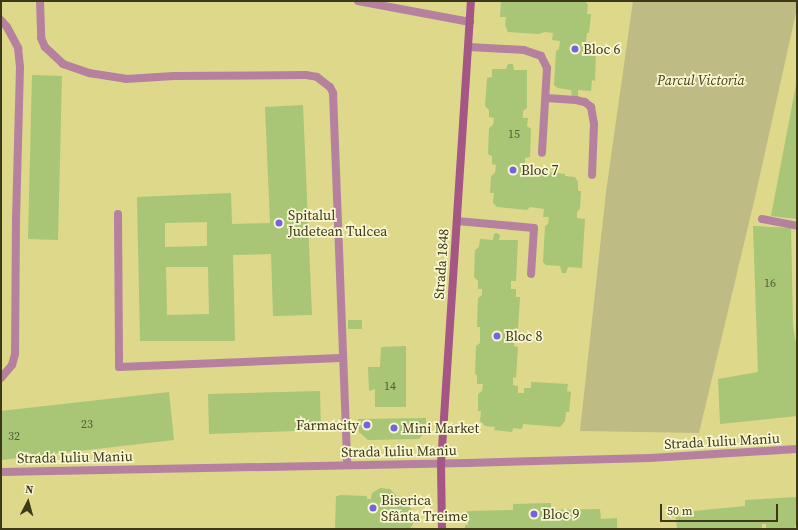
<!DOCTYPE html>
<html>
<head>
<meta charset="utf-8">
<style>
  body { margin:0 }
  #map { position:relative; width:798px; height:530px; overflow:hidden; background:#ddd88a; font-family:"Source Serif 4",serif }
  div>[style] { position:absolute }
  .green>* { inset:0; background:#bfbb84 }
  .building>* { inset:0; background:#a9c576 }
  .lane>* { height:8px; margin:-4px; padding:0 4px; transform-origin:4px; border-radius:4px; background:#b6819f }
  .street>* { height:8px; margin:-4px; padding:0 4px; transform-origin:4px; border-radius:4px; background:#b6819f }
  .secondary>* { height:8px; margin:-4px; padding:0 4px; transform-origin:4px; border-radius:4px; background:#a45785 }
  .dots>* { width:11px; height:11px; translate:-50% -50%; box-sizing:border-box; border:2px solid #f9f7d1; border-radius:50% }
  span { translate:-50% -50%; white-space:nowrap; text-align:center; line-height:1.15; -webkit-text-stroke:3.5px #f9f7d1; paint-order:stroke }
  .number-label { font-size:12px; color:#565c30 }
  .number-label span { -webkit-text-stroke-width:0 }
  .poi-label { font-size:14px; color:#3b3919 }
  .left { translate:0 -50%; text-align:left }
  .right { translate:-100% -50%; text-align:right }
  .park-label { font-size:14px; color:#3f3c17; font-style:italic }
  .street-label { font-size:14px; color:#3b3919 }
  .frame { position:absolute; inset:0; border:2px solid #3b3919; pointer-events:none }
  .north { position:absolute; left:8px; top:482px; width:40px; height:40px; -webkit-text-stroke:3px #f9f7d1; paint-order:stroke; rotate:6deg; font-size:11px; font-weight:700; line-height:16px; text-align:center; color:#3b3919 }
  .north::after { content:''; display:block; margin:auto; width:14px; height:18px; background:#3b3919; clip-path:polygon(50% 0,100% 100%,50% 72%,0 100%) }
  .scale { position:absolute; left:660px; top:504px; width:118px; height:18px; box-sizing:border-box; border:2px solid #3b3919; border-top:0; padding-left:5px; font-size:12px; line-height:14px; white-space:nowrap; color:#3b3919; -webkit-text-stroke:3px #f9f7d1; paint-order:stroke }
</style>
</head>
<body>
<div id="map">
  <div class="green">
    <i style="clip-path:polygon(633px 1px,797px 1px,797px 8px,756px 193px,699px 433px,580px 431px,606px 192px)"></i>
  </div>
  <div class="building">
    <i style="clip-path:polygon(501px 1px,585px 1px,588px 5px,587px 14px,591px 14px,589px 33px,587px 33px,586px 42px,593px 42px,592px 50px,596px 53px,595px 81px,592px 80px,591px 91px,578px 90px,578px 96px,576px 98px,572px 97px,571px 90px,558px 88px,554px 85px,556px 51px,559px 49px,560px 41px,552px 40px,553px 33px,545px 32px,538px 34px,508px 32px,505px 25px,506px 17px,500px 17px)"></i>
    <i style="clip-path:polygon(508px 64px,513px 64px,514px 70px,527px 70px,527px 108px,523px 111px,523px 118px,528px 118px,527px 126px,531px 129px,530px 157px,525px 158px,525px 167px,530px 167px,530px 174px,544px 175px,546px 172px,565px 174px,565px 176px,575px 177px,578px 182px,578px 191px,581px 191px,580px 209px,577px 212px,577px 218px,585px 219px,582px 268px,568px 267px,566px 273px,562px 273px,560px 266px,546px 265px,543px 262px,545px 226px,548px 224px,549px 217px,543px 217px,544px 209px,530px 207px,527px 210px,497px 207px,493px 203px,494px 193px,490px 193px,491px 176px,495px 173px,496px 165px,492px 164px,492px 156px,488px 154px,489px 128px,493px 125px,494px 118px,489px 117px,489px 110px,485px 106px,487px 78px,492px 77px,492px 69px,506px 69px)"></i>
    <i style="clip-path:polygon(32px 75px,62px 76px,58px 240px,28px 239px)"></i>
    <i style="clip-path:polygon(796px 85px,797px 85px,797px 219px,771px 216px)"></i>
    <i style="clip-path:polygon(evenodd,303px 105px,312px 315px,273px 316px,271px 254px,233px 255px,235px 341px,140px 341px,137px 197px,231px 193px,232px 224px,270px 223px,265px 107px,303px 105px,207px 222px,207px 246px,165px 247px,165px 223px,207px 222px,303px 105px,166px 267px,208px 267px,209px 314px,167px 315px,166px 267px)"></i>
    <i style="clip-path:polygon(753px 226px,791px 228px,793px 325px,797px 350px,797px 416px,720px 424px,718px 379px,758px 372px)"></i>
    <i style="clip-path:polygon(497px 233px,500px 235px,499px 240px,518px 240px,516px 281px,511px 281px,511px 289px,516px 289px,516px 297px,520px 297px,518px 329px,515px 329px,514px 346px,518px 347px,516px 378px,513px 377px,513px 385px,518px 386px,518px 393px,524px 393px,524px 388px,531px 388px,531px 382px,568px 384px,567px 391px,571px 392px,569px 412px,566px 412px,565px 421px,560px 427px,523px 424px,522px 429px,513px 428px,512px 432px,494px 430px,495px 427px,485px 426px,480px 421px,481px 411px,478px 411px,478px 394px,482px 391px,483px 384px,477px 384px,477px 376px,475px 373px,476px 346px,480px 343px,480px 327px,477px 327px,478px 298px,482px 295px,482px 289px,478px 289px,478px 281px,474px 277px,475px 250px,479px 247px,480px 239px,493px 240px,494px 234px)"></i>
    <i style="clip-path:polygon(348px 320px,362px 320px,362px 329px,348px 329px)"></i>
    <i style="clip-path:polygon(406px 346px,406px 407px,375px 407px,375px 389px,369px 391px,368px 367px,380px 367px,381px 347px)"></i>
    <i style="clip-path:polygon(320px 391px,321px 430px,209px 434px,208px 394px)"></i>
    <i style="clip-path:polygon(169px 392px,174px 440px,1px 460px,1px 411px)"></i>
    <i style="clip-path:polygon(426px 418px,426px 431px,419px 439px,368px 440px,359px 432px,358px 419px)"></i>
    <i style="clip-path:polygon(380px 488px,390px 489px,398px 497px,404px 498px,404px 502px,412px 510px,413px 524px,410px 529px,335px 529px,336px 496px,339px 496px,339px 495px,367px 496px,367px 499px,371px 499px,372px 493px)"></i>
    <i style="clip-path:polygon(797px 497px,797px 525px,795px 526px,795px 529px,766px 529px,766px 524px,762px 524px,762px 529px,677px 529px,676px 517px,694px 516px,694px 511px,745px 506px,745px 500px)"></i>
    <i style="clip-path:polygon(551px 503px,551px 510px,600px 509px,601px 519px,617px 518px,617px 529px,465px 529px,465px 525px,468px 525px,467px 511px,513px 510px,513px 504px)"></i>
  </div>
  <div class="lane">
    <i style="left:40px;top:1px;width:37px;rotate:88deg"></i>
    <i style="left:41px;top:38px;width:10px;rotate:66deg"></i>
    <i style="left:45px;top:47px;width:25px;rotate:43deg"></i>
    <i style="left:63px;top:64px;width:28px;rotate:19deg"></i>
    <i style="left:89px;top:73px;width:37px;rotate:9deg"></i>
    <i style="left:126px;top:79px;width:48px;rotate:-3.6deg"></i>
    <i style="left:174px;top:76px;width:132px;rotate:-0.4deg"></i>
    <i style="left:306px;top:75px;width:11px;rotate:10deg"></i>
    <i style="left:317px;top:77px;width:16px;rotate:38deg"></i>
    <i style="left:330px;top:87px;width:7px;rotate:63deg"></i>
    <i style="left:333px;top:93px;width:371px;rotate:87.8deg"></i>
    <i style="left:469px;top:47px;width:55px;rotate:3.1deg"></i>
    <i style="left:524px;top:50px;width:18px;rotate:19deg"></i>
    <i style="left:541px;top:56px;width:13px;rotate:63deg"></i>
    <i style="left:547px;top:68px;width:85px;rotate:93.4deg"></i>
    <i style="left:546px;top:98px;width:30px;rotate:4deg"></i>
    <i style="left:576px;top:100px;width:9px;rotate:13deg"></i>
    <i style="left:585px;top:102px;width:8px;rotate:40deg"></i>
    <i style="left:591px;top:107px;width:17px;rotate:80deg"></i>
    <i style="left:594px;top:124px;width:51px;rotate:92.2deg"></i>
    <i style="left:118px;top:214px;width:153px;rotate:89.6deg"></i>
    <i style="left:119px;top:367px;width:222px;rotate:-2.3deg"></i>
    <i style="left:762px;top:219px;width:36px;rotate:11deg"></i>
    <i style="left:457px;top:221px;width:77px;rotate:5.2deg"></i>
    <i style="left:534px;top:228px;width:46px;rotate:93.7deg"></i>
  </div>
  <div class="street">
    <i style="left:358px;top:1px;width:114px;rotate:10.6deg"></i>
    <i style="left:1px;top:20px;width:9px;rotate:49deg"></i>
    <i style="left:7px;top:27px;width:24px;rotate:62deg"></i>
    <i style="left:18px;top:48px;width:19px;rotate:84deg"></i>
    <i style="left:20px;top:67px;width:151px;rotate:91.5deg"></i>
    <i style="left:16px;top:218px;width:136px;rotate:90.4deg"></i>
    <i style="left:15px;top:354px;width:11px;rotate:105deg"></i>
    <i style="left:12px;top:365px;width:17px;rotate:130deg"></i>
    <i style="left:1px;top:472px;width:466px;rotate:-1.1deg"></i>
    <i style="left:467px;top:463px;width:183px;rotate:-1.6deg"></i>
    <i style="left:650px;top:458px;width:147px;rotate:-3.5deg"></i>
  </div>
  <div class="secondary">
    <i style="left:442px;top:529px;width:65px;rotate:-90.9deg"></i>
    <i style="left:441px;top:464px;width:464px;rotate:-86.3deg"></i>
  </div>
  <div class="dots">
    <i style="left:575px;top:49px;background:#7364df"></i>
    <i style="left:513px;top:170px;background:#7364df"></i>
    <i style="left:279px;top:223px;background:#7364df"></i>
    <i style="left:497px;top:336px;background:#7364df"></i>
    <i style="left:367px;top:425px;background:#7364df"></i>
    <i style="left:394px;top:428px;background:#7364df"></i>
    <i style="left:373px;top:508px;background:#7364df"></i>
    <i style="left:534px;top:514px;background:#7364df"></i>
  </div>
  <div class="number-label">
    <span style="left:514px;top:135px">15</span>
    <span style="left:770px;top:284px">16</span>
    <span style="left:390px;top:387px">14</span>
    <span style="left:87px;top:425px">23</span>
    <span style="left:14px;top:437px">32</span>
  </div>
  <div class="poi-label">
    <span class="left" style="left:583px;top:49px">Bloc 6</span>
    <span class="left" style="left:521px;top:170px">Bloc 7</span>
    <span class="left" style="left:288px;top:223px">Spitalul<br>Judetean Tulcea</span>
    <span class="left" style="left:505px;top:336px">Bloc 8</span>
    <span class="right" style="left:359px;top:425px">Farmacity</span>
    <span class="left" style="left:402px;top:428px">Mini Market</span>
    <span class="left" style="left:381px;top:508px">Biserica<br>Sfânta Treime</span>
    <span class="left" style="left:542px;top:514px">Bloc 9</span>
  </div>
  <div class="park-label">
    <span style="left:701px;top:80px">Parcul Victoria</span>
  </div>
  <div class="street-label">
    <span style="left:441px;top:264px;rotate:-86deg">Strada 1848</span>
    <span style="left:722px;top:441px;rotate:-3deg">Strada Iuliu Maniu</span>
    <span style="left:399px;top:451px;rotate:-1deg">Strada Iuliu Maniu</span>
    <span style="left:75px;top:457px;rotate:-1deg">Strada Iuliu Maniu</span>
  </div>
  <div class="frame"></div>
  <div class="north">N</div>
  <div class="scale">50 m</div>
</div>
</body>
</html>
